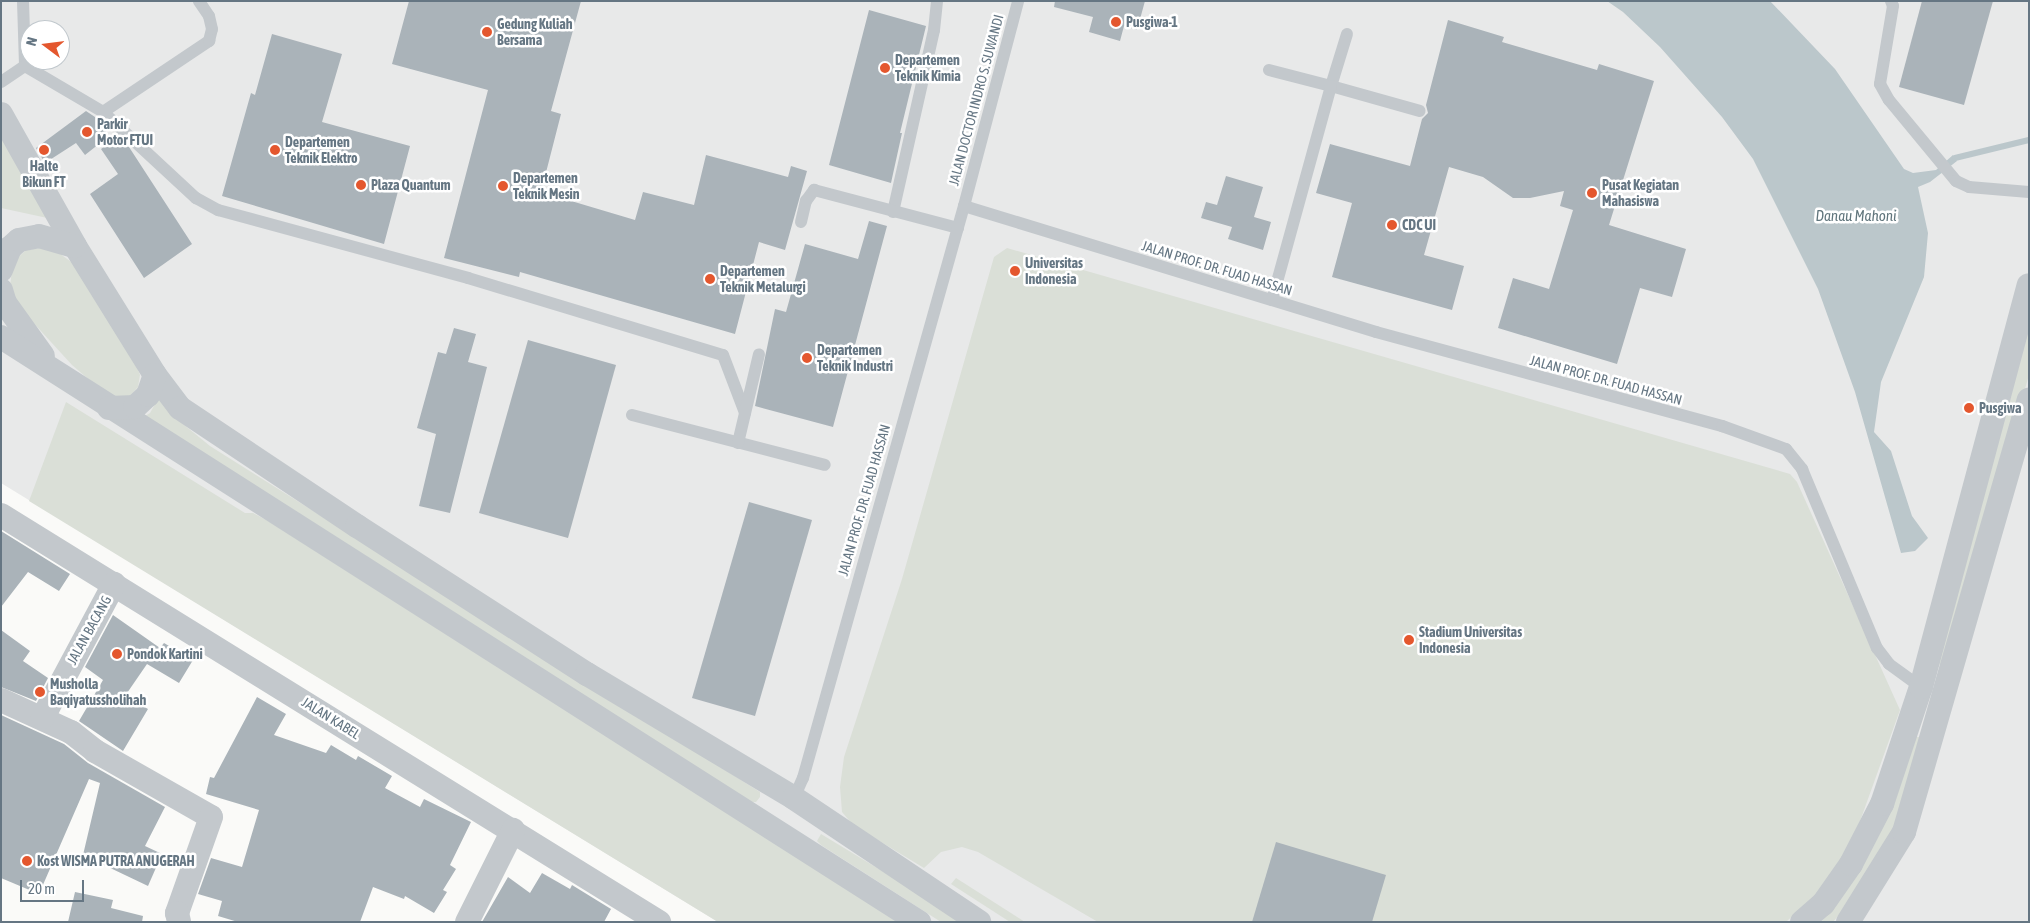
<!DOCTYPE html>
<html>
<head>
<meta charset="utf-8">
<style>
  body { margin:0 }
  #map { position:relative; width:2030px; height:923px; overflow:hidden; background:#fafaf8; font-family:"Asap Condensed",sans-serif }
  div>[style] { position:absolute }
  .built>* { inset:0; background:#e8e9e9 }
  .green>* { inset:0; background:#dadfd7 }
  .water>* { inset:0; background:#bbc7cb }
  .stream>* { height:6px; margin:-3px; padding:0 3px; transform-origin:3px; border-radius:3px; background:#bbc7cb }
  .building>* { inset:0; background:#aab3b9 }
  .service>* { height:12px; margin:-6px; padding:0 6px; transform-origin:6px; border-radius:6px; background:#c3c8cc }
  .minor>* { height:24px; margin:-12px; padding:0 12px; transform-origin:12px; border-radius:12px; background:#c3c8cc }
  .dots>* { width:14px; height:14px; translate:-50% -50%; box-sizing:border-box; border:2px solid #fff; border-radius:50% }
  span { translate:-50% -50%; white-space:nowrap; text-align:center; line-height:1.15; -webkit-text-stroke:5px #fff; paint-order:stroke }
  .poi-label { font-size:14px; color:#657683; font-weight:700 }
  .left { translate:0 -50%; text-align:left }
  .street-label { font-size:14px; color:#657683 }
  .water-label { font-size:15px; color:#60757c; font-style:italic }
  .frame { position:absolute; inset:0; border:2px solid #657683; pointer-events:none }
  .north { position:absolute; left:20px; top:20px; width:50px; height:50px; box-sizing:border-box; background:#fff; border:1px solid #c1c8cd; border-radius:50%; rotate:285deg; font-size:14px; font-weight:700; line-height:20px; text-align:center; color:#657683 }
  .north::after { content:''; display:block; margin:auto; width:18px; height:22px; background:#e4572e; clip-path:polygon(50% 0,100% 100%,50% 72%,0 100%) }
  .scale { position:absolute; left:20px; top:880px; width:64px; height:22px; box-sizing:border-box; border:2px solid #657683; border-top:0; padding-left:6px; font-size:15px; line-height:18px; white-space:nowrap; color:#657683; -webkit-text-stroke:4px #fff; paint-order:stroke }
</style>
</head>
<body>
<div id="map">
  <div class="built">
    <i style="clip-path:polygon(evenodd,1px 1px,2029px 1px,2029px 922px,718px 922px,1px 483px,1px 1px,30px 30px,60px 30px,60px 60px,30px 60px,30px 30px)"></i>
  </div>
  <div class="green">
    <i style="clip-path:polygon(1px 132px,52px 219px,1px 208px)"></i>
    <i style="clip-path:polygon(41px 248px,59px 253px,74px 264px,134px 360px,140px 375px,138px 387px,130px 396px,118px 397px,101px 390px,72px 365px,19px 307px,10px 286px,13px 262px,26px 250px)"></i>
    <i style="clip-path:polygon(1007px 248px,1790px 474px,1797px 482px,1900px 710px,1850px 849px,1829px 882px,1786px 922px,1098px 922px,978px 852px,962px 847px,941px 852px,924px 868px,853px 825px,842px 812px,840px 787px,844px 757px,902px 579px,994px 257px)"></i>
    <i style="clip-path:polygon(2029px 327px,2029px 375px,1944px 669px,1937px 662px)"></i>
    <i style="clip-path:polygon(159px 397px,172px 415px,210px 446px,760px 792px,760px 797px,756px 802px,751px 802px,140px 419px,150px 413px)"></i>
    <i style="clip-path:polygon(66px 402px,245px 513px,253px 513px,270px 522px,902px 922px,718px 922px,29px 501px)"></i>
    <i style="clip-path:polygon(1915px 737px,1922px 737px,1896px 825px,1850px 902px,1833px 922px,1821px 922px,1842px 897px)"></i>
    <i style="clip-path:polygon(821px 834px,892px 877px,961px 922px,941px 922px,821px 845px,817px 841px)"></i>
    <i style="clip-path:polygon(956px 878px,1025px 922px,1010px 922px,951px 884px)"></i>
  </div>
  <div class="water">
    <i style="clip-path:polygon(1607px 1px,1770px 1px,1835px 69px,1904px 169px,1913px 173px,1936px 170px,1953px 155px,1957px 161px,1930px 182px,1918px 187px,1928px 233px,1924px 277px,1881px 382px,1874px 432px,1891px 451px,1912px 516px,1928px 538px,1915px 551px,1901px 553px,1855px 392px,1818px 289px,1753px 159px,1722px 117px,1660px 47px,1623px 12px)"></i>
  </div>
  <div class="stream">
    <i style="left:1955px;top:158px;width:76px;rotate:-13.7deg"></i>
  </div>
  <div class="building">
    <i style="clip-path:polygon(409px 1px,581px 1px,551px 111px,561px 114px,541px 192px,635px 220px,643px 192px,694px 205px,706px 155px,788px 177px,791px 166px,807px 171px,785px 250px,759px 242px,735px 334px,520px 272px,519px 277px,444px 258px,488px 90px,392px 64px)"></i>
    <i style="clip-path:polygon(1055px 1px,1145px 1px,1137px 30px,1124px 26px,1120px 41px,1089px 32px,1093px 17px,1054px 7px)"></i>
    <i style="clip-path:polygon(1922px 1px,1993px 1px,1964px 105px,1899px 87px)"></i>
    <i style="clip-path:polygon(869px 10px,926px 26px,900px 133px,902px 133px,891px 183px,829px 165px)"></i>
    <i style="clip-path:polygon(1448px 20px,1504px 37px,1502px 42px,1597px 70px,1599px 64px,1654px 81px,1609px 225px,1686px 249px,1672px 297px,1640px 288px,1617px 364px,1498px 328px,1513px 278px,1549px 289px,1573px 210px,1560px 206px,1564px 191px,1530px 198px,1513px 198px,1483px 177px,1449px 167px,1424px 255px,1464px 266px,1452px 310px,1332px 277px,1352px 203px,1316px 193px,1330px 144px,1410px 166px,1422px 119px,1428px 113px,1426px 105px)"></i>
    <i style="clip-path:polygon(272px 34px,342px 54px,322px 122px,410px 146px,384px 244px,222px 196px,251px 93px,255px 95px)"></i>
    <i style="clip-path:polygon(86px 111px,95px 117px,109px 136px,85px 155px,76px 143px,45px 163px,36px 148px)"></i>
    <i style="clip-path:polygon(118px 137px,129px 147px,192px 244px,144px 278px,90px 194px,118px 174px,101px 149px)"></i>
    <i style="clip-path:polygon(1226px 176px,1263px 187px,1254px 217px,1271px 222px,1263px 250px,1228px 239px,1232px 227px,1201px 218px,1206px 202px,1217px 205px)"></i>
    <i style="clip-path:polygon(869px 221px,887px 226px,833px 427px,755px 406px,775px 309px,786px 312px,805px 244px,858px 259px)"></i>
    <i style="clip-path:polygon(454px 328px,476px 334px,468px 362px,487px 367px,450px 513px,419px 506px,436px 434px,417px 428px,438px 352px,446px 354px)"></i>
    <i style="clip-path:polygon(528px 340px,616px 365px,568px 538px,479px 513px)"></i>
    <i style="clip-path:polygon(749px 502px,812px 520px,755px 716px,692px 698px)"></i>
    <i style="clip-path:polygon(1px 531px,70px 574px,59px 591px,28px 572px,1px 607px)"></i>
    <i style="clip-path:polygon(113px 615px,160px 648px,164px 643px,193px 660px,179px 683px,147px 664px,125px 696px,148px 709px,123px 751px,79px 721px,103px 680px,85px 667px)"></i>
    <i style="clip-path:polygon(1px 630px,30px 651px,23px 661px,48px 678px,36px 701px,1px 687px)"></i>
    <i style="clip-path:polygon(257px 697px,286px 714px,274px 735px,326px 753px,331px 745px,356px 760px,358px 756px,392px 776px,385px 788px,420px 807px,424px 799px,471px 822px,450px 865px,456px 869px,443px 890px,447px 892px,434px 913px,405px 896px,404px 899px,373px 887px,360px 922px,238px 922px,218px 916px,222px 901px,198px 894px,211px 858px,242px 867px,259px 810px,206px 794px,210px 777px,214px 778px)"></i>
    <i style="clip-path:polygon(1px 715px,64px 744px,88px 763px,165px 807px,145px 846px,162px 854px,148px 886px,83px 855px,100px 783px,89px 779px,39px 894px,1px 878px)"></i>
    <i style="clip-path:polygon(1276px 842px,1386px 875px,1372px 922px,1252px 922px)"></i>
    <i style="clip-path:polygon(542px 873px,570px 889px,572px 885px,611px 909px,604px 922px,482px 922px,508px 877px,530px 893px)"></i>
    <i style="clip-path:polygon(75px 892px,113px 900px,111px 908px,143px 916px,142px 922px,68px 922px)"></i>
  </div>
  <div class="service">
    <i style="left:23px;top:1px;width:65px;rotate:88.2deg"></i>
    <i style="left:25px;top:66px;width:91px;rotate:30.5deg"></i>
    <i style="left:103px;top:112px;width:127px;rotate:42.8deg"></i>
    <i style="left:196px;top:198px;width:25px;rotate:29deg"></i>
    <i style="left:218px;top:210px;width:259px;rotate:15.2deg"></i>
    <i style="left:468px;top:278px;width:266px;rotate:16.8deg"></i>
    <i style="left:723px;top:355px;width:62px;rotate:69.2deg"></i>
    <i style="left:1891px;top:1px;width:5px;rotate:68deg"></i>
    <i style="left:1893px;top:6px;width:79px;rotate:99.5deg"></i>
    <i style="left:1880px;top:84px;width:18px;rotate:61deg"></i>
    <i style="left:1889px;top:100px;width:105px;rotate:50.4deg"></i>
    <i style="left:1956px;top:181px;width:14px;rotate:25deg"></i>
    <i style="left:1969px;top:187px;width:60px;rotate:4.8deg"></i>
    <i style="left:1347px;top:34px;width:54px;rotate:107.1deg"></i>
    <i style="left:1331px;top:86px;width:92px;rotate:15.7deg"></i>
    <i style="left:1269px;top:70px;width:64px;rotate:14.5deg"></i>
    <i style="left:1331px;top:86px;width:222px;rotate:105.4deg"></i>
    <i style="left:1px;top:82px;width:29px;rotate:-34deg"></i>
    <i style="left:103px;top:112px;width:128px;rotate:-33.8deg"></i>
    <i style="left:209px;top:41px;width:12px;rotate:-76deg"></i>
    <i style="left:212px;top:29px;width:13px;rotate:-103deg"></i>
    <i style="left:209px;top:16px;width:18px;rotate:-124deg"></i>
    <i style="left:964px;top:206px;width:212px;rotate:-75.2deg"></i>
    <i style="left:893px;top:212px;width:187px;rotate:-77.3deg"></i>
    <i style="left:934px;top:30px;width:29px;rotate:-84deg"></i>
    <i style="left:801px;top:222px;width:22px;rotate:-77deg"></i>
    <i style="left:806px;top:201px;width:14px;rotate:-54deg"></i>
    <i style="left:814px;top:190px;width:149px;rotate:14.8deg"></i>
    <i style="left:632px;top:415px;width:199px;rotate:14.5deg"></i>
    <i style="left:738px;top:443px;width:91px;rotate:-76.7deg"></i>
    <i style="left:794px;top:798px;width:22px;rotate:-66deg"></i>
    <i style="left:803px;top:778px;width:594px;rotate:-74.28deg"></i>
    <i style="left:964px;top:206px;width:431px;rotate:17deg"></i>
    <i style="left:1376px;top:332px;width:359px;rotate:15.2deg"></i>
    <i style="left:1722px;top:426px;width:68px;rotate:19.8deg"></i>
    <i style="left:1786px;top:449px;width:26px;rotate:51deg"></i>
    <i style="left:1802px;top:469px;width:194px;rotate:67.3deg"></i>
    <i style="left:1877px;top:648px;width:20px;rotate:53deg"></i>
    <i style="left:1889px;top:664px;width:39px;rotate:36deg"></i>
  </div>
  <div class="minor">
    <i style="left:1px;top:114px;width:151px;rotate:60.7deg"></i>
    <i style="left:75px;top:246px;width:152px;rotate:58.2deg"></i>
    <i style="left:155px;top:375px;width:41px;rotate:52.9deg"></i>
    <i style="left:180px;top:408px;width:213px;rotate:33.7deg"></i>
    <i style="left:357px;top:526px;width:274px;rotate:32.8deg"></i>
    <i style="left:587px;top:674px;width:241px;rotate:30.9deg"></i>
    <i style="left:794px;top:798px;width:223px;rotate:33.8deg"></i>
    <i style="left:1px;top:270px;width:24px;rotate:-68deg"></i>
    <i style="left:10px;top:248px;width:12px;rotate:-42deg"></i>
    <i style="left:19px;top:240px;width:20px;rotate:-11deg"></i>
    <i style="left:39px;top:236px;width:37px;rotate:16deg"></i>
    <i style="left:1px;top:290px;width:14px;rotate:73deg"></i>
    <i style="left:5px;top:303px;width:65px;rotate:54.4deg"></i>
    <i style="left:1px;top:337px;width:1089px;rotate:32.51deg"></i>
    <i style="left:109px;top:408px;width:26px;rotate:-2deg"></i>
    <i style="left:135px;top:407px;width:18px;rotate:-43deg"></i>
    <i style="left:148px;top:395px;width:21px;rotate:-71deg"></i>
    <i style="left:1px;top:515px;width:774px;rotate:31.74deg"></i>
    <i style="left:1px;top:700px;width:77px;rotate:24.6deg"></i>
    <i style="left:71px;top:732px;width:31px;rotate:38deg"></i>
    <i style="left:95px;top:751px;width:133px;rotate:29.6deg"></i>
    <i style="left:211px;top:817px;width:102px;rotate:109.5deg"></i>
    <i style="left:177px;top:913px;width:9px;rotate:77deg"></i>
    <i style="left:43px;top:717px;width:151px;rotate:-61.9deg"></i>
    <i style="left:467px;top:922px;width:103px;rotate:-63.4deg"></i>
    <i style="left:1802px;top:922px;width:28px;rotate:-41deg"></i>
    <i style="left:1823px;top:904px;width:49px;rotate:-55deg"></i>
    <i style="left:1851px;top:864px;width:68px;rotate:-62.7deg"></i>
    <i style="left:1882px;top:804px;width:123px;rotate:-71.6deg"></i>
    <i style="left:1921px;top:687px;width:416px;rotate:-75deg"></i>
    <i style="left:1848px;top:922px;width:106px;rotate:-58.1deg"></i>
    <i style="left:1904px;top:832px;width:450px;rotate:-73.9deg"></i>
  </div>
  <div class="dots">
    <i style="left:1116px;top:22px;background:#e4572e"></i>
    <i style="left:487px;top:32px;background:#e4572e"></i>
    <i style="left:885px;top:68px;background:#e4572e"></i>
    <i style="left:87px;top:132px;background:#e4572e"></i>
    <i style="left:44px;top:150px;background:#e4572e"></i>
    <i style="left:275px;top:150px;background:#e4572e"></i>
    <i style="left:361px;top:185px;background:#e4572e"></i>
    <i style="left:503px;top:186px;background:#e4572e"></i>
    <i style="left:1592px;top:193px;background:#e4572e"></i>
    <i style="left:1392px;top:225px;background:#e4572e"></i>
    <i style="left:1015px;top:271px;background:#e4572e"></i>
    <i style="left:710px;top:279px;background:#e4572e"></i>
    <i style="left:807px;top:358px;background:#e4572e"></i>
    <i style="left:1969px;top:408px;background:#e4572e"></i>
    <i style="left:1409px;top:640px;background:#e4572e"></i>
    <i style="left:117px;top:654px;background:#e4572e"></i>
    <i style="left:40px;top:692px;background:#e4572e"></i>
    <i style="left:27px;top:861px;background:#e4572e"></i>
  </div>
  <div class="poi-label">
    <span class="left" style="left:1126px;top:22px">Pusgiwa-1</span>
    <span class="left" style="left:497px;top:32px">Gedung Kuliah<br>Bersama</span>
    <span class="left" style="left:895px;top:68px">Departemen<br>Teknik Kimia</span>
    <span class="left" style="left:97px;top:132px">Parkir<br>Motor FTUI</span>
    <span class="left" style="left:285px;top:150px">Departemen<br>Teknik Elektro</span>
    <span style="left:44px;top:174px">Halte<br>Bikun FT</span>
    <span class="left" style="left:513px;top:186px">Departemen<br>Teknik Mesin</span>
    <span class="left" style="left:371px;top:185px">Plaza Quantum</span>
    <span class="left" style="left:1602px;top:193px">Pusat Kegiatan<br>Mahasiswa</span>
    <span class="left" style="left:1402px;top:225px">CDC UI</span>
    <span class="left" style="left:1025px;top:271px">Universitas<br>Indonesia</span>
    <span class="left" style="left:720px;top:279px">Departemen<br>Teknik Metalurgi</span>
    <span class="left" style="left:817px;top:358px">Departemen<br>Teknik Industri</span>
    <span class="left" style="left:1979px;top:408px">Pusgiwa</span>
    <span class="left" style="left:1419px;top:640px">Stadium Universitas<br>Indonesia</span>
    <span class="left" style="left:127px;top:654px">Pondok Kartini</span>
    <span class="left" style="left:50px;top:692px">Musholla<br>Baqiyatussholihah</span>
    <span class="left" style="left:37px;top:861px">Kost WISMA PUTRA ANUGERAH</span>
  </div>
  <div class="street-label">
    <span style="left:976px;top:100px;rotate:-75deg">JALAN DOCTOR INDRO S. SUWANDI</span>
    <span style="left:1217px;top:268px;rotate:17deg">JALAN PROF. DR. FUAD HASSAN</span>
    <span style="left:1606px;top:380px;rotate:15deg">JALAN PROF. DR. FUAD HASSAN</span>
    <span style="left:864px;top:500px;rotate:-74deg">JALAN PROF. DR. FUAD HASSAN</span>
    <span style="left:89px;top:630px;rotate:-61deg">JALAN BACANG</span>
    <span style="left:331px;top:718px;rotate:32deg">JALAN KABEL</span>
  </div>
  <div class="water-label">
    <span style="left:1856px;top:216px">Danau Mahoni</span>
  </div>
  <div class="frame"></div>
  <div class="north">N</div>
  <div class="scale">20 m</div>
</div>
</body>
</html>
